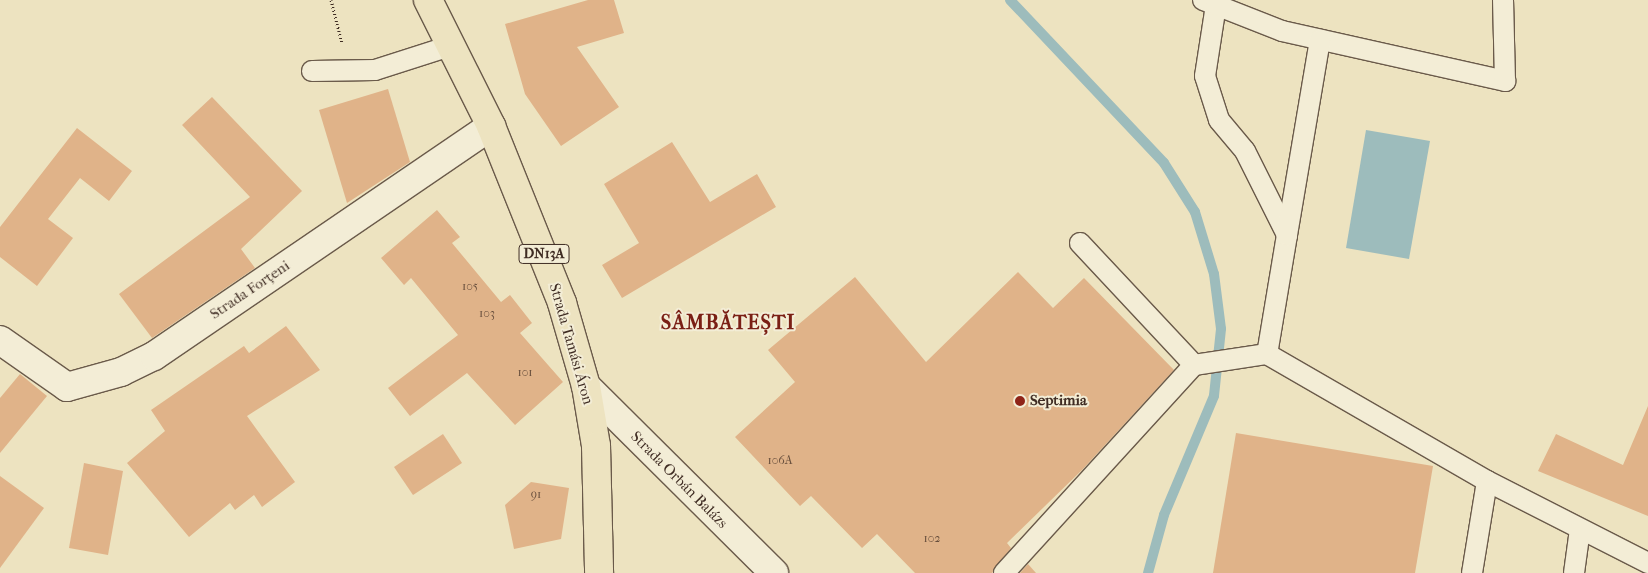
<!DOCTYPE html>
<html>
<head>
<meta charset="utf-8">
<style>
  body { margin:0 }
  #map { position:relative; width:1648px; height:573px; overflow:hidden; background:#ede3c0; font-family:"IM FELL French Canon",serif }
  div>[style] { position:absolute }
  .water>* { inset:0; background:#9dbcbc }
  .stream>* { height:10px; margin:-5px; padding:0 5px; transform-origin:5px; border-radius:5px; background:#9dbcbc }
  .building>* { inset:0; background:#e0b389 }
  .path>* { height:3px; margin-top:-1.5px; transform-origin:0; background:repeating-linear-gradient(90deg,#3f2c23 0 1px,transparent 0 3.5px) }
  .roads { filter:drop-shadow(1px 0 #6a5a4a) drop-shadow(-1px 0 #6a5a4a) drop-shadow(0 1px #6a5a4a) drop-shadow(0 -1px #6a5a4a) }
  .lane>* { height:20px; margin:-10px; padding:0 10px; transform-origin:10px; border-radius:10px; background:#f3edd6 }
  .street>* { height:28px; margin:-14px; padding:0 14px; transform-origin:14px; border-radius:14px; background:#f3edd6 }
  .secondary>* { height:28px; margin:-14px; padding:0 14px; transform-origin:14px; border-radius:14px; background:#f3edd6 }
  .primary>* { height:28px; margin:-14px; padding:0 14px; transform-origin:14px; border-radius:14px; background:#ede3c0 }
  .dots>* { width:14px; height:14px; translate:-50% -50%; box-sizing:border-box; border:2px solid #f3edd6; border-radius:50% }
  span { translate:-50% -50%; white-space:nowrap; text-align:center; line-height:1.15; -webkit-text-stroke:4px #f3edd6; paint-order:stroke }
  .number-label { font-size:12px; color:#674e3c }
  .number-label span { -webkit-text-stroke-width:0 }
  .shield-label span { padding:1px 4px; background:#f3edd6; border:1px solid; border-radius:4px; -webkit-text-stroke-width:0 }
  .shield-label { font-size:14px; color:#3f2c23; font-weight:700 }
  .street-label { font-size:15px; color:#3f2c23 }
  .poi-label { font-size:15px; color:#3f2c23; font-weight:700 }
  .left { translate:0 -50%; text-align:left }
  .district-label { font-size:20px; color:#7a1f14; font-weight:700; letter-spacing:1px }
</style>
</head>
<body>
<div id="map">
  <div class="water">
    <i style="clip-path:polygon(1366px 130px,1430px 141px,1409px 259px,1346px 248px)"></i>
  </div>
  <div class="stream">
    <i style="left:1010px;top:0;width:224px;rotate:46.6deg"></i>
    <i style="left:1164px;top:163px;width:58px;rotate:57.7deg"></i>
    <i style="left:1195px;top:212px;width:65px;rotate:73deg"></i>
    <i style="left:1214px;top:274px;width:55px;rotate:82.7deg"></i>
    <i style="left:1221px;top:329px;width:67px;rotate:96deg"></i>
    <i style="left:1214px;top:396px;width:129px;rotate:112.8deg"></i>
    <i style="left:1164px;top:515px;width:60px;rotate:105.4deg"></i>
  </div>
  <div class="building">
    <i style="clip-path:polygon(588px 0,614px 0,624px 33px,577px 47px,619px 107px,561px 146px,525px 94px,505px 24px)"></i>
    <i style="clip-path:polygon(388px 89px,410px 162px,347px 203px,319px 110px)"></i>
    <i style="clip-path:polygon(212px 97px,302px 191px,241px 249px,255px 268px,152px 338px,119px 294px,250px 197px,182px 125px)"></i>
    <i style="clip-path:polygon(77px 128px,132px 171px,109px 201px,80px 178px,48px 219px,73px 238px,37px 286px,0 257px,0 227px)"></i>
    <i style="clip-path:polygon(672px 142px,710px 202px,757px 174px,776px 207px,622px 298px,602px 265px,639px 243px,604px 184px)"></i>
    <i style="clip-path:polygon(437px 210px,460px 237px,452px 243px,501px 302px,510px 295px,532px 323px,520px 333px,563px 382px,515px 425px,467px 373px,410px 416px,388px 388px,458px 335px,411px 278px,404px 285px,381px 258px)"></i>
    <i style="clip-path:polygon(1018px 272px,1053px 308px,1084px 278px,1174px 370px,1082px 470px,1007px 543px,1011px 548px,992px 573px,915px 573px,877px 534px,862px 548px,811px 496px,800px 506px,735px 437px,795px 382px,768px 350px,855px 277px,926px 362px)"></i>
    <i style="clip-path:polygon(286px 326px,320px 370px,247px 416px,295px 482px,262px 507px,254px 495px,235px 510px,230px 503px,189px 537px,127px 463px,165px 431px,151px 410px,244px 346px,249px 353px)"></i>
    <i style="clip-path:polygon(20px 374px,47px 396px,0 453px,0 398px)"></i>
    <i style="clip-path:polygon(1648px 406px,1648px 516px,1538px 471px,1556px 434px,1623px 465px)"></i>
    <i style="clip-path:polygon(1236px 433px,1433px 466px,1415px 573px,1213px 573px)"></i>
    <i style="clip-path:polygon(443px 434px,462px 463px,413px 495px,394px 467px)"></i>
    <i style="clip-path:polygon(84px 463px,123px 471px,108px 555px,69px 548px)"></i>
    <i style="clip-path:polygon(0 476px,44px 508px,0 568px)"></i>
    <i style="clip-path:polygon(531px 482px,569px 488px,561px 539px,514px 549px,505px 505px)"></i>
    <i style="clip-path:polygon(1028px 564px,1036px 573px,1020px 573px)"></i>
  </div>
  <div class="path">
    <i style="left:331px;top:0;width:44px;rotate:75.7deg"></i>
  </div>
  <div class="roads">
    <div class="lane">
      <i style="left:1203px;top:0;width:14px;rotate:21deg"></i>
      <i style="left:1216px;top:5px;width:72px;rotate:98.8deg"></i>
      <i style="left:1205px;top:76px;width:46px;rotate:72.3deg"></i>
      <i style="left:1219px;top:120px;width:40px;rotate:50deg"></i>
      <i style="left:1245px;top:151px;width:94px;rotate:63.4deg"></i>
      <i style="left:1287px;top:235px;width:121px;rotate:99.5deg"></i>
      <i style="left:1216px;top:5px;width:71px;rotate:21.5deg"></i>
      <i style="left:1282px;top:31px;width:229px;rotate:12.6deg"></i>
      <i style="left:1505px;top:81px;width:81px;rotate:-91.4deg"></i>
      <i style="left:312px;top:71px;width:63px;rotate:-0.9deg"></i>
      <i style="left:375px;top:70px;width:82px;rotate:-17.8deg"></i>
      <i style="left:1287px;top:235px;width:198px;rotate:-80.4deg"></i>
      <i style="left:1080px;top:243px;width:167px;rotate:46.9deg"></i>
      <i style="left:1004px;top:573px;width:282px;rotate:-47.6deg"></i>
      <i style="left:1194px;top:365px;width:74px;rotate:-8.6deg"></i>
      <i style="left:1267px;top:354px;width:254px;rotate:30deg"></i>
      <i style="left:1487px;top:481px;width:181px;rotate:27deg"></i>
      <i style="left:1472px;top:573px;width:93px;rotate:-80.7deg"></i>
      <i style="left:1574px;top:573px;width:44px;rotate:-82.2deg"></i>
    </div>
    <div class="street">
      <i style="left:0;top:340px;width:82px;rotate:35deg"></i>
      <i style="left:67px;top:387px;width:56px;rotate:-15.5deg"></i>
      <i style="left:121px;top:372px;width:37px;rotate:-26deg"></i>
      <i style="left:154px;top:356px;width:408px;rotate:-34.3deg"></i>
    </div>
    <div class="secondary">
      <i style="left:586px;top:386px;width:265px;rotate:44.8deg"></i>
    </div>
    <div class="primary">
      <i style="left:428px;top:0;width:141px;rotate:63.4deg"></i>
      <i style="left:491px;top:126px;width:191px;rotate:68.1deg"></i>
      <i style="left:562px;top:303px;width:86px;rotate:73.9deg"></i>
      <i style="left:586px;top:386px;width:61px;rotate:80.5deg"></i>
      <i style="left:596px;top:446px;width:127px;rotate:88.6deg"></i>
    </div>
  </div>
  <div class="dots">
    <i style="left:1020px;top:401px;background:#8f2418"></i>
  </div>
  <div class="number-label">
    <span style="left:470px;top:287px">105</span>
    <span style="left:487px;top:314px">103</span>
    <span style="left:525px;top:373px">101</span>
    <span style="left:780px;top:461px">106A</span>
    <span style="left:536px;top:495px">91</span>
    <span style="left:932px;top:539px">102</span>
  </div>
  <div class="shield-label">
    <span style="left:544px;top:254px">DN13A</span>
  </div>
  <div class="street-label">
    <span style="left:250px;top:290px;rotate:-34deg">Strada Forțeni</span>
    <span style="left:571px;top:344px;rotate:74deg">Strada Tamási Áron</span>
    <span style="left:679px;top:480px;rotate:45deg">Strada Orbán Balázs</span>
  </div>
  <div class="poi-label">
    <span class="left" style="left:1030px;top:401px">Septimia</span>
  </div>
  <div class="district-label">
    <span style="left:728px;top:322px">SÂMBĂTEȘTI</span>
  </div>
</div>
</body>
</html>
